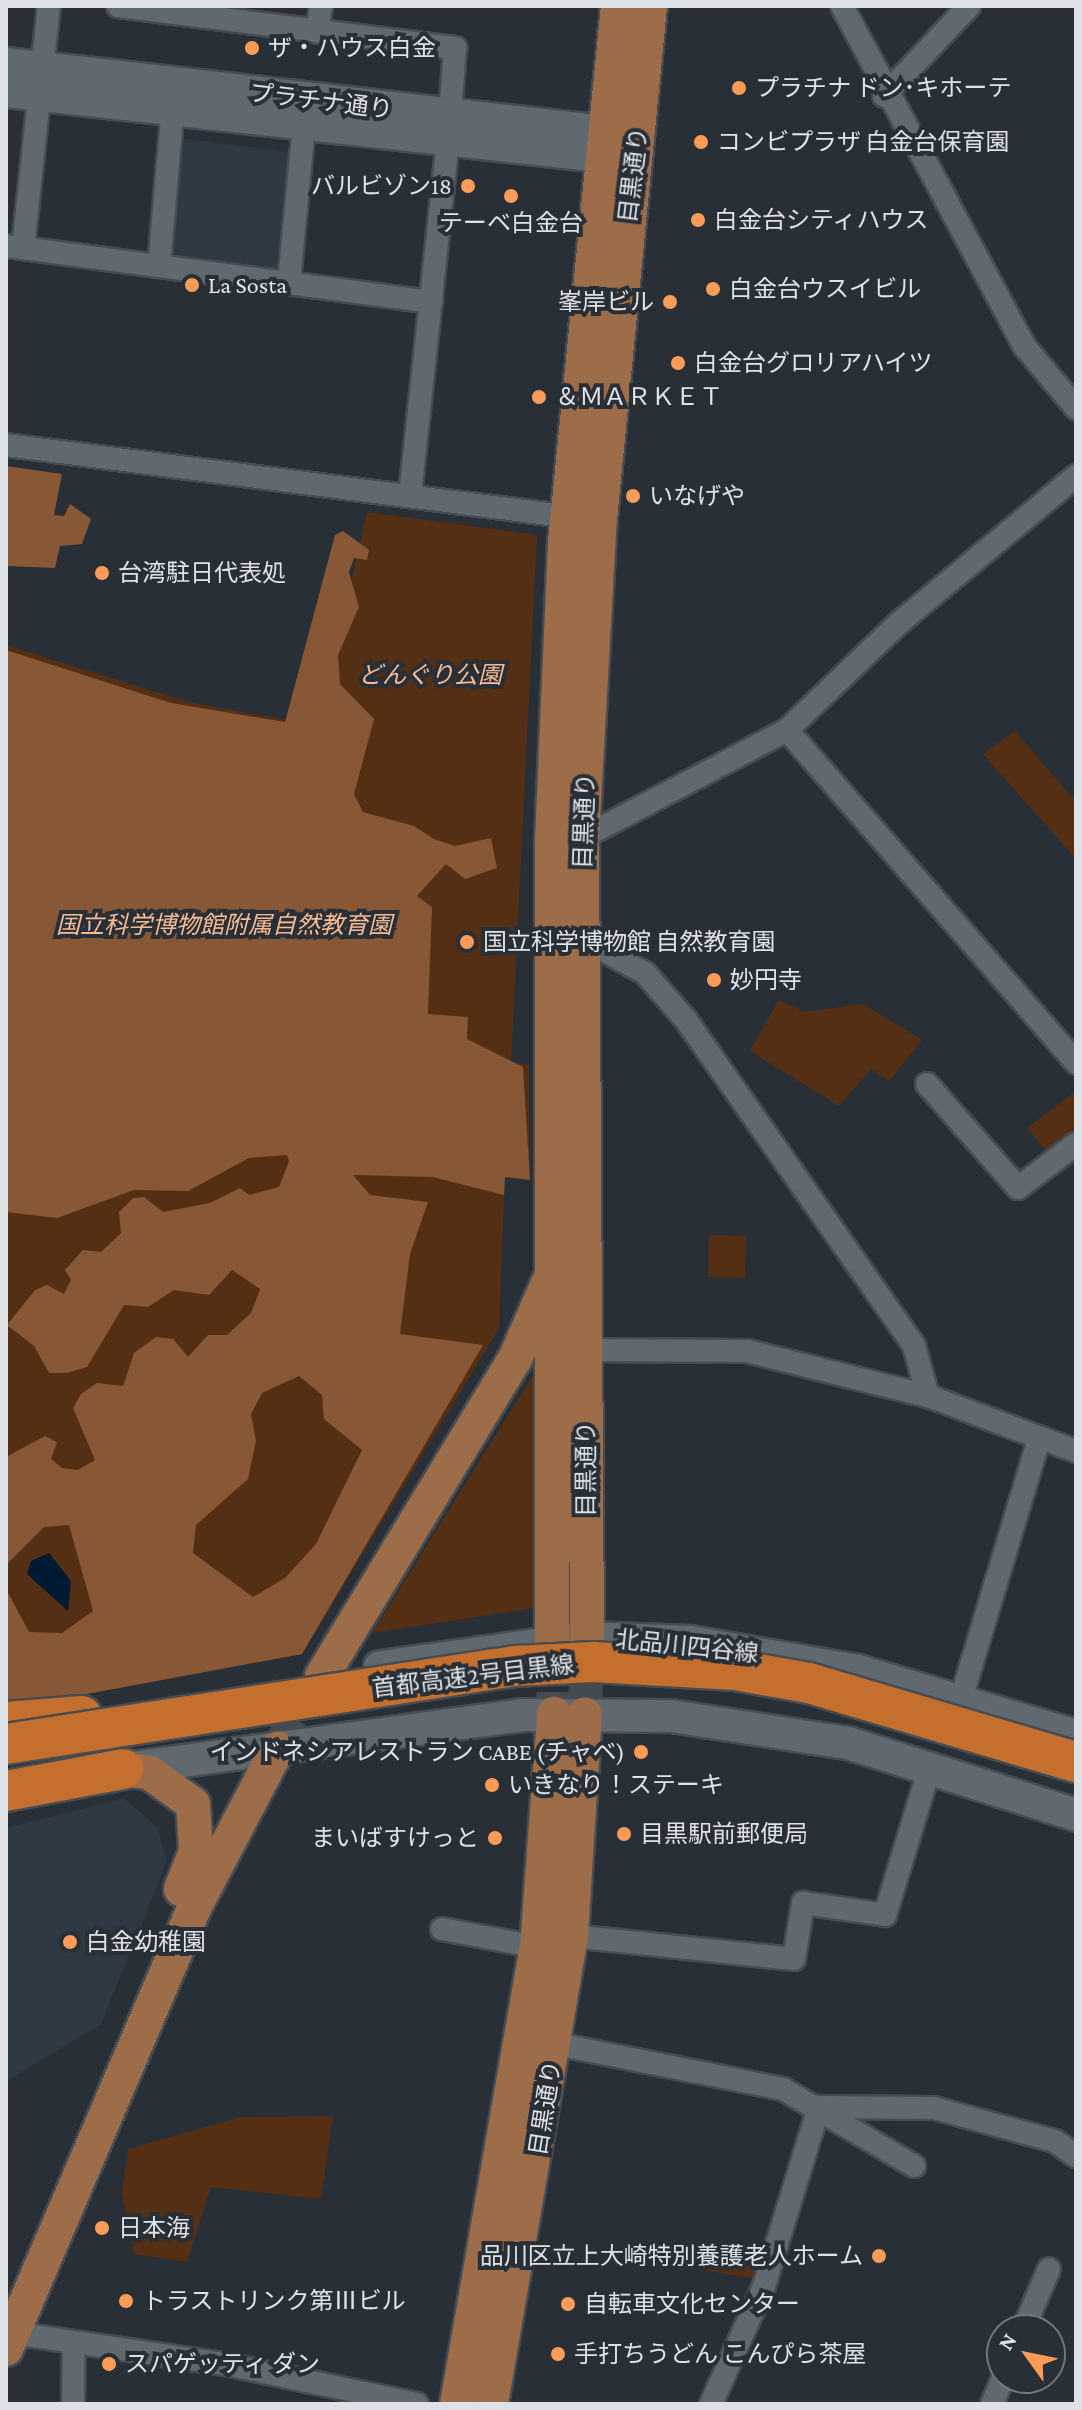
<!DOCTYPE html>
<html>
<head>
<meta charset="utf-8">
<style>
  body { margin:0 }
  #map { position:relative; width:1082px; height:2410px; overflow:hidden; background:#282f36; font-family:"Crimson Pro","Noto Sans JP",serif }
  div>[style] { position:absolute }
  .built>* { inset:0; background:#2e3944 }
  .green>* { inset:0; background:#552f13 }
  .forest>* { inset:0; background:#875736 }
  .water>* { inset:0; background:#001a34 }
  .primary-tunnel>* { height:34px; margin-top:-17px; transform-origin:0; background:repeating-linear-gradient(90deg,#434a51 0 34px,transparent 0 51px) }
  .roads { filter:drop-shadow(2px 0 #464c52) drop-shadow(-2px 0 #464c52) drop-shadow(0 2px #464c52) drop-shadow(0 -2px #464c52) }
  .street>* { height:22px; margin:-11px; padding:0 11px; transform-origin:11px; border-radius:11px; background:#606870 }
  .secondary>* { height:32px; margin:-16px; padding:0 16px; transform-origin:16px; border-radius:16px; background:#606870 }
  .primary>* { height:34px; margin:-17px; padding:0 17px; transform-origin:17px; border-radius:17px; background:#9d6c48 }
  .highway>* { height:40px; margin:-20px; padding:0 20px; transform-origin:20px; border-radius:20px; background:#c56f2e }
  .bridges { filter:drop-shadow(2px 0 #464c52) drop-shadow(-2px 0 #464c52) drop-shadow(0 2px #464c52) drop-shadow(0 -2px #464c52) }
  .highway-bridge>* { height:40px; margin:-20px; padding:0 20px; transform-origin:20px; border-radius:20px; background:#c56f2e }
  .dots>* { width:22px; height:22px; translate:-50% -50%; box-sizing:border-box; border:4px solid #282f36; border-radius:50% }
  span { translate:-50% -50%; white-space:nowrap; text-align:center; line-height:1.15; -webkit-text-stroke:8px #282f36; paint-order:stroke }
  .poi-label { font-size:24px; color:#dee2e7 }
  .left { translate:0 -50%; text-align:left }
  .right { translate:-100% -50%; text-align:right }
  .street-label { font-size:24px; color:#dee2e7 }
  .park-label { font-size:24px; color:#f8bb94; font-style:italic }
  .frame { position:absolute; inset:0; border:8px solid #dee2e7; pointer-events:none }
  .north { position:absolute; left:986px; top:2314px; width:80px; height:80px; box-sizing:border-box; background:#282f36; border:2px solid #71777d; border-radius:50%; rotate:303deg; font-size:22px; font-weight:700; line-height:32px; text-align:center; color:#dee2e7 }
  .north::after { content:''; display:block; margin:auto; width:28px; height:36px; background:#fe9c57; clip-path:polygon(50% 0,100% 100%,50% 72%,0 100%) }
</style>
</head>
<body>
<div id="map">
  <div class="built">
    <i style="clip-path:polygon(178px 138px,297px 153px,279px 273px,168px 253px)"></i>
    <i style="clip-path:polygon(124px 1798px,157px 1827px,167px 1861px,101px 2024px,6px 2081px,6px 1828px)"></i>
  </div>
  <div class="green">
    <i style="clip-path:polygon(367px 512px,537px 535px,511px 1063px,529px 1064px,530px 1180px,505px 1177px,499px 1328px,302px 1654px,6px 1709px,6px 645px,188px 702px,319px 726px)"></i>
    <i style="clip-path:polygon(1015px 731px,1076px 802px,1076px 859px,983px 754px)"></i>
    <i style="clip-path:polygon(779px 1000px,804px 1012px,863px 1004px,922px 1040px,889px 1081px,871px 1069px,839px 1106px,750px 1051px)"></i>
    <i style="clip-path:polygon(1076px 1091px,1076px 1135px,1049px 1155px,1027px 1128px)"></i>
    <i style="clip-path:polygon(709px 1235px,746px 1236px,745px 1278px,708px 1277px)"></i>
    <i style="clip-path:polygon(552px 1345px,541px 1607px,372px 1633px)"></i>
    <i style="clip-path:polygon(333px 2116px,321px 2199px,211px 2187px,187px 2262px,134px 2254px,122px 2193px,128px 2149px,241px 2117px)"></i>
    <i style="clip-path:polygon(679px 2244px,765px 2259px,759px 2279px,676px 2266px)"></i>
  </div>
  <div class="forest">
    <i style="clip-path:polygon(6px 466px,62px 474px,54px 515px,64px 516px,70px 504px,91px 519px,82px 544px,60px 546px,55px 568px,6px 566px)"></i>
    <i style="clip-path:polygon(evenodd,343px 531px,369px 550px,367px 560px,354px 558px,349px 572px,359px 607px,338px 655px,340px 684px,374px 719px,354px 794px,363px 812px,414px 826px,434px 839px,455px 846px,491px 838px,497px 868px,465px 879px,446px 864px,417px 896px,432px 907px,428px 1014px,468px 1017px,467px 1039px,523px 1067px,530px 1180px,505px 1177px,504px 1195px,433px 1177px,353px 1175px,370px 1195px,428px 1202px,410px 1254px,400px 1334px,483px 1345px,302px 1654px,6px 1709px,6px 1589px,29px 1632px,62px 1633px,93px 1611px,69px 1525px,44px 1527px,6px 1565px,6px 1457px,45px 1436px,57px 1442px,51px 1459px,62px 1468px,78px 1470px,95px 1460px,73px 1408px,81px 1394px,97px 1383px,123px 1386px,134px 1353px,156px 1337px,173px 1339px,188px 1357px,208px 1335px,227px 1335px,251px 1313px,260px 1289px,232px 1270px,209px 1295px,174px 1290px,148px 1307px,124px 1305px,87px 1367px,67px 1373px,49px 1373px,34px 1346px,7px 1325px,35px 1290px,47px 1285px,64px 1294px,71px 1280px,65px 1270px,83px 1250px,101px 1252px,121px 1233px,119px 1212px,133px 1198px,144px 1197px,163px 1212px,210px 1203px,240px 1188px,249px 1195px,279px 1187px,289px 1161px,287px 1155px,249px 1158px,188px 1191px,134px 1190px,57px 1218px,6px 1212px,6px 650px,171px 703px,285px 722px,335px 535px,343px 531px,299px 1376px,322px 1395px,324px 1419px,362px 1450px,316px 1544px,285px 1578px,253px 1597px,193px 1553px,196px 1525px,248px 1479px,256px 1441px,251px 1414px,262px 1393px,299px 1376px)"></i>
  </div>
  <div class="water">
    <i style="clip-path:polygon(49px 1553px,71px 1581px,68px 1611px,27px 1574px,31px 1561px)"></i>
  </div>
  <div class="primary-tunnel">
    <i style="left:552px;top:1641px;width:73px;rotate:88.4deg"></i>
    <i style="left:585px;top:1714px;width:75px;rotate:-88.5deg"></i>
    <i style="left:278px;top:1748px;width:80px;rotate:-58.3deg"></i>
  </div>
  <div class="roads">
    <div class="street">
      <i style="left:118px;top:6px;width:340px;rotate:7.1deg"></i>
      <i style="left:455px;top:48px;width:67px;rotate:94.3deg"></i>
      <i style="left:842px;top:6px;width:387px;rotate:61.8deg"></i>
      <i style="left:1025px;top:347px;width:80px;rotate:50.1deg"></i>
      <i style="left:317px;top:32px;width:26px;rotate:-81deg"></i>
      <i style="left:884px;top:96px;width:124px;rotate:-46.6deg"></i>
      <i style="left:6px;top:246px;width:429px;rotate:7.5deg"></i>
      <i style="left:23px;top:248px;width:243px;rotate:-83.9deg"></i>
      <i style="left:159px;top:266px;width:171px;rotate:-85deg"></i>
      <i style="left:289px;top:281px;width:156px;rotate:-84.5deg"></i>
      <i style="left:6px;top:445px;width:579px;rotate:7.25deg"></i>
      <i style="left:410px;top:495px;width:355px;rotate:-83.9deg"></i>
      <i style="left:787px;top:730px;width:441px;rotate:49deg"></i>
      <i style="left:582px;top:838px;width:232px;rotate:-27.8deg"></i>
      <i style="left:787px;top:730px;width:155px;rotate:-43.7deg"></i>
      <i style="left:899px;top:623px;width:230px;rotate:-39.7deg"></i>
      <i style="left:581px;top:938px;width:73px;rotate:28.7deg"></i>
      <i style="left:645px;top:973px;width:62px;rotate:48.9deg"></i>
      <i style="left:686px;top:1020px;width:398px;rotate:55deg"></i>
      <i style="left:914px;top:1346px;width:52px;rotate:74.4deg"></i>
      <i style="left:928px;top:1396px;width:158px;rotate:20.4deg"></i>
      <i style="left:927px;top:1084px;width:138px;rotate:48.8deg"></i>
      <i style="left:1018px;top:1188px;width:73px;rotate:-37.2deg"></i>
      <i style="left:587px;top:1350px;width:160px;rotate:0.4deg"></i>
      <i style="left:747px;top:1351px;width:187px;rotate:14deg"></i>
      <i style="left:961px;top:1699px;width:271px;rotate:-73.3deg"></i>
      <i style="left:442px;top:1929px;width:97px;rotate:10.7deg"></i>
      <i style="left:571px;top:1936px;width:224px;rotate:5.9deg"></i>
      <i style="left:794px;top:1959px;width:57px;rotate:-80.9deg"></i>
      <i style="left:803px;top:1903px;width:83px;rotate:8.3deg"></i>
      <i style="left:885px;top:1915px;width:152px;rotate:-73.1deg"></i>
      <i style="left:556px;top:2044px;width:231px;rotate:11.2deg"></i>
      <i style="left:783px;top:2089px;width:152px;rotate:30.4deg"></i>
      <i style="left:819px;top:2107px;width:115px;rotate:0.5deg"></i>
      <i style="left:934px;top:2108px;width:125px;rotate:15.3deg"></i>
      <i style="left:1055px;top:2141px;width:26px;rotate:36deg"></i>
      <i style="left:1023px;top:2330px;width:66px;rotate:-66.9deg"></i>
      <i style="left:13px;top:2333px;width:219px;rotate:8.4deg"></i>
      <i style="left:230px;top:2365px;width:191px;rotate:11.8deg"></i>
      <i style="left:73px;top:2404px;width:61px;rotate:-89.1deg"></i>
      <i style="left:711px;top:2404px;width:129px;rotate:-65.8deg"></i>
      <i style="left:764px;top:2286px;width:187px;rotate:-72.9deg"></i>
      <i style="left:992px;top:2404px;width:28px;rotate:-67deg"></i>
    </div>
    <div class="secondary">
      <i style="left:6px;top:64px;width:629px;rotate:6.48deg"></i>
      <i style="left:6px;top:91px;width:625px;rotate:6.25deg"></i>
      <i style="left:380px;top:1667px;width:209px;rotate:-8deg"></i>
      <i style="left:587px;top:1638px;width:104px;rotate:2.2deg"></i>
      <i style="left:691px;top:1642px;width:169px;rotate:9.9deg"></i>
      <i style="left:858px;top:1671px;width:227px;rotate:16.6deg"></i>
      <i style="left:124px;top:1769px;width:402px;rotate:-7.7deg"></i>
      <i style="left:522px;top:1715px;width:149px;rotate:0.4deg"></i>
      <i style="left:671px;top:1716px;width:179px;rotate:8.7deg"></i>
      <i style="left:848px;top:1743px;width:239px;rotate:17.5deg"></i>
    </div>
    <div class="primary">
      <i style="left:587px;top:1638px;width:800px;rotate:-90.36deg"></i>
      <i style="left:582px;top:838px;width:320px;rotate:-86.8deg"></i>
      <i style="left:600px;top:519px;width:515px;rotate:-84.43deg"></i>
      <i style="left:552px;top:1641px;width:801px;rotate:-90deg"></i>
      <i style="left:552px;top:840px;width:298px;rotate:-87.5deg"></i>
      <i style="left:565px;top:542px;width:539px;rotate:-84.35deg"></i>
      <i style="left:322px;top:1676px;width:371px;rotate:-58.7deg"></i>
      <i style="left:515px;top:1359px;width:83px;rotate:-66.5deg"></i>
      <i style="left:123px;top:1769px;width:27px;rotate:8deg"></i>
      <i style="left:150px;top:1773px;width:53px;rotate:35.8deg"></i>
      <i style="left:193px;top:1804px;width:47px;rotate:86.3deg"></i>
      <i style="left:196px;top:1851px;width:41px;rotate:111.5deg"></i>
      <i style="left:6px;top:2349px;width:482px;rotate:-66.9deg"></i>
      <i style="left:195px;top:1906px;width:178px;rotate:-62.3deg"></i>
      <i style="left:457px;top:2404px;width:464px;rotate:-80.1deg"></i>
      <i style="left:537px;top:1947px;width:234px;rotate:-85.8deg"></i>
      <i style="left:491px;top:2404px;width:475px;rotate:-80.3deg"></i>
      <i style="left:571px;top:1936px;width:222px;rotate:-86.4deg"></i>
    </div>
    <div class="highway">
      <i style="left:6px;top:1722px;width:76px;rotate:-4.5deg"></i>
      <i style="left:6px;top:1791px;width:119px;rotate:-10.6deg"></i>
    </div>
  </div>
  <div class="bridges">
    <div class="highway-bridge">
      <i style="left:6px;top:1744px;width:515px;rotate:-8.71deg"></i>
      <i style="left:515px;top:1666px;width:78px;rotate:-2.9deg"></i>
      <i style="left:593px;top:1662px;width:142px;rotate:3.2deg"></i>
      <i style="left:735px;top:1670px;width:75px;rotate:10deg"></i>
      <i style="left:809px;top:1683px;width:278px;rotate:16.5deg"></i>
    </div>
  </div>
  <div class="dots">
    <i style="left:252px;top:48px;background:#fe9c57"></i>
    <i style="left:739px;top:88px;background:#fe9c57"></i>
    <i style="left:701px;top:142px;background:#fe9c57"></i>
    <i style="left:468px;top:186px;background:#fe9c57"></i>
    <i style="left:511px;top:196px;background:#fe9c57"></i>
    <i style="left:698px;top:220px;background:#fe9c57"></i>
    <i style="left:192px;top:285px;background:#fe9c57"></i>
    <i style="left:713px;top:289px;background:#fe9c57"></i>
    <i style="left:670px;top:302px;background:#fe9c57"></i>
    <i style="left:678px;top:363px;background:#fe9c57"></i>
    <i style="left:539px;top:397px;background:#fe9c57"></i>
    <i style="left:633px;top:496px;background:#fe9c57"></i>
    <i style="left:102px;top:573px;background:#fe9c57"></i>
    <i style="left:467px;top:942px;background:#fe9c57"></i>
    <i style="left:714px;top:980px;background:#fe9c57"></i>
    <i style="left:641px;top:1752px;background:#fe9c57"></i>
    <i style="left:492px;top:1785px;background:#fe9c57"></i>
    <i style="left:624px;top:1834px;background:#fe9c57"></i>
    <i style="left:495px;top:1838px;background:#fe9c57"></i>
    <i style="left:70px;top:1942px;background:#fe9c57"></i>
    <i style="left:102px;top:2228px;background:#fe9c57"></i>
    <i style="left:879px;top:2256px;background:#fe9c57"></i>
    <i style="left:126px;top:2301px;background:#fe9c57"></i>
    <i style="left:568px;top:2304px;background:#fe9c57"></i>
    <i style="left:558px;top:2354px;background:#fe9c57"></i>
    <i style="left:109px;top:2364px;background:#fe9c57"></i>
  </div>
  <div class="poi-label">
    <span class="left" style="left:268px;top:48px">ザ・ハウス白金</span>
    <span class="left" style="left:755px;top:88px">プラチナ ドン･キホーテ</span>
    <span class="left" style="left:717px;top:142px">コンビプラザ 白金台保育園</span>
    <span class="right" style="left:452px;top:186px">バルビゾン18</span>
    <span class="left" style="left:714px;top:220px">白金台シティハウス</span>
    <span style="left:511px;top:223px">テーベ白金台</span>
    <span class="left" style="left:208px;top:285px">La Sosta</span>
    <span class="left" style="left:729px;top:289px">白金台ウスイビル</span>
    <span class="right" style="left:654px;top:302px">峯岸ビル</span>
    <span class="left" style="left:694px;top:363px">白金台グロリアハイツ</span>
    <span class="left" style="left:555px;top:397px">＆ＭＡＲＫＥＴ</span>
    <span class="left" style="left:649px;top:496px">いなげや</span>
    <span class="left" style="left:118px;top:573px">台湾駐日代表処</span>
    <span class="left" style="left:483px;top:942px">国立科学博物館 自然教育園</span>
    <span class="left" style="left:730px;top:980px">妙円寺</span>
    <span class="right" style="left:625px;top:1752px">インドネシアレストラン CABE (チャベ)</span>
    <span class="left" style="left:508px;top:1785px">いきなり！ステーキ</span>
    <span class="left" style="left:640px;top:1834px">目黒駅前郵便局</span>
    <span class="right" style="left:479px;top:1838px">まいばすけっと</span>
    <span class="left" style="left:86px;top:1942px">白金幼稚園</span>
    <span class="left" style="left:118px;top:2228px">日本海</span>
    <span class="right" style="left:863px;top:2256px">品川区立上大崎特別養護老人ホーム</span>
    <span class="left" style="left:142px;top:2301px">トラストリンク第Ⅲビル</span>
    <span class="left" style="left:584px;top:2304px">自転車文化センター</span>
    <span class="left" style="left:574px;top:2354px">手打ちうどん こんぴら茶屋</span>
    <span class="left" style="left:125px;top:2364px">スパゲッティ ダン</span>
  </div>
  <div class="street-label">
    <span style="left:321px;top:101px;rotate:7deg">プラチナ通り</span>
    <span style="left:633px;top:175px;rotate:-83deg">目黒通り</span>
    <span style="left:584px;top:821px;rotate:-88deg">目黒通り</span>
    <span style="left:586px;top:1469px;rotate:-90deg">目黒通り</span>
    <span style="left:687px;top:1646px;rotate:6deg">北品川四谷線</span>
    <span style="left:473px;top:1676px;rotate:-7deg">首都高速2号目黒線</span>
    <span style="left:545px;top:2108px;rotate:-81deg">目黒通り</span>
  </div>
  <div class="park-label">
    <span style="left:430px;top:675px">どんぐり公園</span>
    <span style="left:224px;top:925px">国立科学博物館附属自然教育園</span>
  </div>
  <div class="frame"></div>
  <div class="north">N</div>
</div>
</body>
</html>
